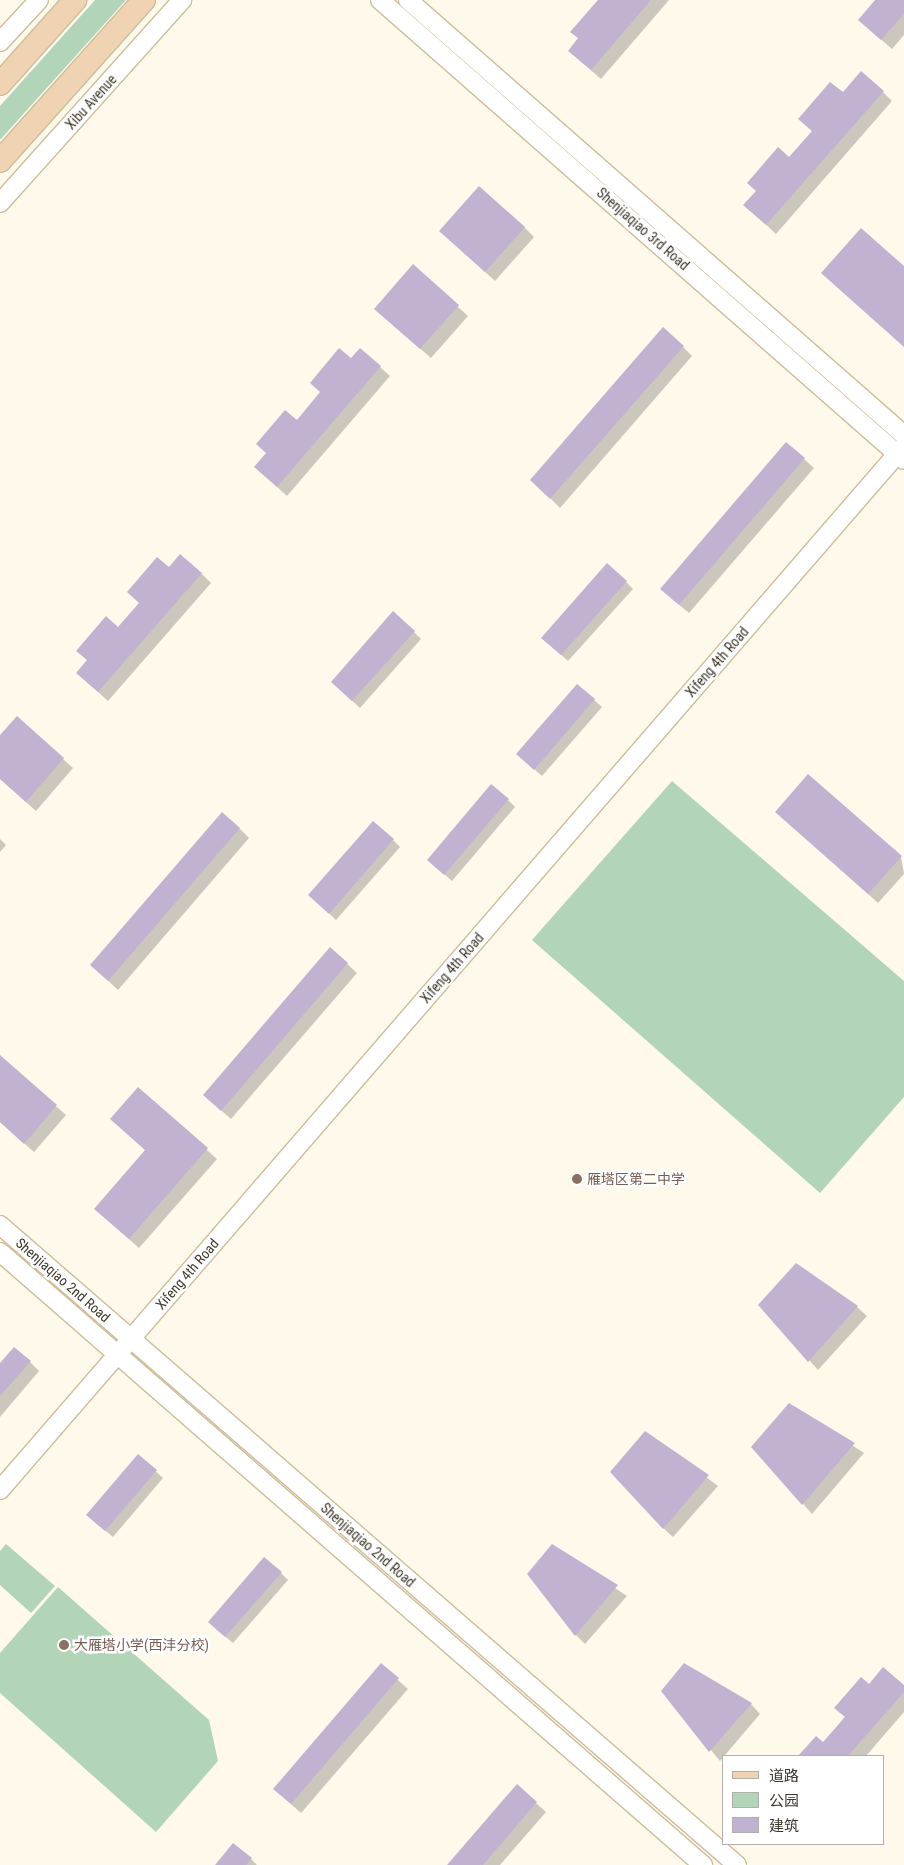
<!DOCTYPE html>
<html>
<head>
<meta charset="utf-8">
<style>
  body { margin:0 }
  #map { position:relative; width:904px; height:1865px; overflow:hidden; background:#fff9eb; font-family:"Roboto Condensed","Noto Sans SC",sans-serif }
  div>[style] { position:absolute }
  .green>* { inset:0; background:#b2d4b9 }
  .shadow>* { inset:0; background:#0003 }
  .building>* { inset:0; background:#c2b2d2 }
  .roads { filter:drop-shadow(1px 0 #cdbe9c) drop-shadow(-1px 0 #cdbe9c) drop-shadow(0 1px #cdbe9c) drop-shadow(0 -1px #cdbe9c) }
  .minor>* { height:18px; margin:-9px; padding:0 9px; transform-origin:9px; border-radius:9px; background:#fff }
  .major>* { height:22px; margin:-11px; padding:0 11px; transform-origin:11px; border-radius:11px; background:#efd3b2 }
  .dots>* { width:14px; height:14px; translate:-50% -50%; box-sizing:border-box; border:2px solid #fff; border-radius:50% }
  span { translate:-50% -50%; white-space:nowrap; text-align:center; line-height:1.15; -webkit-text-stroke:5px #fff; paint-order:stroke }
  .street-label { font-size:14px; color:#3f3a2c }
  .education-label { font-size:14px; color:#785e54 }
  .left { translate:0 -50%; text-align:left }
  .legend { position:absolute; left:722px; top:1755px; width:162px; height:90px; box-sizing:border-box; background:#fff; border:1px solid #b2b0ab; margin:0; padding:6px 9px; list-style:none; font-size:15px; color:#3f3a2c }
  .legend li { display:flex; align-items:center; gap:10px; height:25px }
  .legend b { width:25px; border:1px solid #b2b0ab }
</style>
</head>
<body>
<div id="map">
  <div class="green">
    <i style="clip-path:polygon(95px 0,126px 0,0 140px,0 106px)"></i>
    <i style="clip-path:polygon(672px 781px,904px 981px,904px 1097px,820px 1193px,532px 940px)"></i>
    <i style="clip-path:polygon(6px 1544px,55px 1586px,31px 1613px,0 1585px,0 1551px)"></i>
    <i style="clip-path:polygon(58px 1587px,209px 1720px,218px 1761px,156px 1832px,0 1693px,0 1653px)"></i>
  </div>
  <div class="shadow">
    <i style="clip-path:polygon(599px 0,669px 0,601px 79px,579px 60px,580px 39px)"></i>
    <i style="clip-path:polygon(877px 0,904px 0,904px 35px,892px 49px,869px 29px)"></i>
    <i style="clip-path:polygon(883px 92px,892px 101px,776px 234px,745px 205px,813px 132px,799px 119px,843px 94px)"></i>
    <i style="clip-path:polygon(524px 227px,534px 237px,495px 281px,450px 240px)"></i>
    <i style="clip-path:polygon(413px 266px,468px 316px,431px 358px,385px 318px)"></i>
    <i style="clip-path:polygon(683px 347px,692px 356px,560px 508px,531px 479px)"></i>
    <i style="clip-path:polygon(351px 360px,380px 367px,390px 376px,287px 496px,255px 467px)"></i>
    <i style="clip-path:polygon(804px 459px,814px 468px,689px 613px,671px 598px)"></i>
    <i style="clip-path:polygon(169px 569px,201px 573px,211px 583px,108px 701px,87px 682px,88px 661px,78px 651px,118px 628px)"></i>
    <i style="clip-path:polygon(626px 582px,633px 589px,568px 661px,550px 645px)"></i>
    <i style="clip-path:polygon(414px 632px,421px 639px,360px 708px,339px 689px)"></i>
    <i style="clip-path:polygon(577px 685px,602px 707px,542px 776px,525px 761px)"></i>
    <i style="clip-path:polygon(17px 718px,73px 768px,36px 811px,0 779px,0 737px)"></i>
    <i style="clip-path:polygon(508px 800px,515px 807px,452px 881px,436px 867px)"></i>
    <i style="clip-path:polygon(787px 821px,901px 857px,904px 874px,878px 903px)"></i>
    <i style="clip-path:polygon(239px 828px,249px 838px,118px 990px,101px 974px)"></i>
    <i style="clip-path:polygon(0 839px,6px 845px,0 852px)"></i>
    <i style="clip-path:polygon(393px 840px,400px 847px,336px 920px,317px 902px)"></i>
    <i style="clip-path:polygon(330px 948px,357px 973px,231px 1119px,214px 1104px)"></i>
    <i style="clip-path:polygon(0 1057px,66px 1115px,34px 1152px,0 1122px)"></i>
    <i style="clip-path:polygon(138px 1089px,217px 1159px,139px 1248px,105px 1218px,146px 1151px,112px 1119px)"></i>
    <i style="clip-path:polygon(760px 1305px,857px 1307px,867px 1316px,818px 1370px)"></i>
    <i style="clip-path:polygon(30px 1362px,39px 1371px,0 1417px,0 1365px)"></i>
    <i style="clip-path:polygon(789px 1404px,864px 1453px,812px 1514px,753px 1447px)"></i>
    <i style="clip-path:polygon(646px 1432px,718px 1486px,673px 1537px,663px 1528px)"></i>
    <i style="clip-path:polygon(139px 1456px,163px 1478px,113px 1537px,95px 1522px)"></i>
    <i style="clip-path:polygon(552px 1546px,627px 1596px,585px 1644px,576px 1635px)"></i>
    <i style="clip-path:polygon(281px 1573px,288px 1580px,233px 1643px,216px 1629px)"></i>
    <i style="clip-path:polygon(381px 1665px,408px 1689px,301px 1813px,284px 1798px)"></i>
    <i style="clip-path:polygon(869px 1685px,904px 1686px,904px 1712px,866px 1756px,800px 1756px,816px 1738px,824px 1744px)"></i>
    <i style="clip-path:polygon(662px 1691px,751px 1704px,760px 1714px,720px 1761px)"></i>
    <i style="clip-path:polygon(517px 1786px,546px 1812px,500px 1865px,449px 1865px)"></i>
    <i style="clip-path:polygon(234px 1845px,251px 1859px,257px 1865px,217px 1865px)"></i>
  </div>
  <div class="building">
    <i style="clip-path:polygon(598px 0,651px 0,591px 70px,568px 51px,578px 38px,570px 32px)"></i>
    <i style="clip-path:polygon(875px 0,904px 0,904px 14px,881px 40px,858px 20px)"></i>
    <i style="clip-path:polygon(861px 71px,884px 91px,766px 225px,743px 205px,756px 191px,747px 183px,778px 147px,789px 157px,812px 131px,798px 119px,830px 82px,843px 92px)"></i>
    <i style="clip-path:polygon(479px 186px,525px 227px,485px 272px,439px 231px)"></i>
    <i style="clip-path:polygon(861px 228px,904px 266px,904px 347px,821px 273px)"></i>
    <i style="clip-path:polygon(413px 264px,459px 305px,420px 349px,374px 309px)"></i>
    <i style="clip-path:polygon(663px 327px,684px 346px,550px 499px,530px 480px)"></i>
    <i style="clip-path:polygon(339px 348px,351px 358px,360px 348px,381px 366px,277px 487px,254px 467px,266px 453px,256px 444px,285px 410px,297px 420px,320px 392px,310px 383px)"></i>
    <i style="clip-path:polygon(786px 442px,805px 458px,679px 605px,660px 589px)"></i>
    <i style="clip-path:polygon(180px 554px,202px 573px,98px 692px,76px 673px,87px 660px,76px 651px,106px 616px,118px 627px,139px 603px,127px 592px,157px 557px,169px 567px)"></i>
    <i style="clip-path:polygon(607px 563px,627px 581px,561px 655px,541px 638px)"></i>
    <i style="clip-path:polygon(393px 611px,415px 631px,352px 701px,331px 682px)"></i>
    <i style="clip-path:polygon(577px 684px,595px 699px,534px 770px,516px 754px)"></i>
    <i style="clip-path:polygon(17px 716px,64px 758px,26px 802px,0 779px,0 735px)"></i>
    <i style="clip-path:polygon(808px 774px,902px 856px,868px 894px,775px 812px)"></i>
    <i style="clip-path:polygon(491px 784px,509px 799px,444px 875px,427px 860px)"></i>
    <i style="clip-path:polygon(222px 812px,240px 828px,108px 981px,90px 965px)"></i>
    <i style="clip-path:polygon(373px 821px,394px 839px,329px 914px,308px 895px)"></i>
    <i style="clip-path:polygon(330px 947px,348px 963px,221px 1111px,203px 1095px)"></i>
    <i style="clip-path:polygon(0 1055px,57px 1105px,24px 1144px,0 1122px)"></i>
    <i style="clip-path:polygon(138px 1087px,208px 1148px,129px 1239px,94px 1209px,145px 1150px,110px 1119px)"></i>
    <i style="clip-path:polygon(796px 1263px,858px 1306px,808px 1362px,758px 1305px)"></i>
    <i style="clip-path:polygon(14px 1347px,31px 1361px,0 1396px,0 1363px)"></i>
    <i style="clip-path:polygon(789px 1403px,855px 1443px,802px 1505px,751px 1447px)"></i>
    <i style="clip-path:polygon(645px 1431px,709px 1475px,663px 1529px,610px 1472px)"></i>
    <i style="clip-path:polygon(138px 1454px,157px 1470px,105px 1531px,86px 1515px)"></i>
    <i style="clip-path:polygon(552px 1544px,618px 1585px,575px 1636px,527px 1574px)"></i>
    <i style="clip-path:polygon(264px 1557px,282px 1572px,225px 1637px,208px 1622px)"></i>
    <i style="clip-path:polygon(381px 1663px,399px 1678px,291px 1804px,273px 1789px)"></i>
    <i style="clip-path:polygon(684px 1663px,752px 1703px,709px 1752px,661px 1691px)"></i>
    <i style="clip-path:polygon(883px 1667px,904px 1685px,904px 1692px,848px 1756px,798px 1756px,816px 1736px,823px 1742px,845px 1717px,834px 1708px,861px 1677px,869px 1684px)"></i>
    <i style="clip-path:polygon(517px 1784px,537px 1802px,483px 1865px,447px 1865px)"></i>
    <i style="clip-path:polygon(233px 1843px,252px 1858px,246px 1865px,215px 1865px)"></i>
  </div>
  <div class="roads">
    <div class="minor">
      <i style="left:380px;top:0;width:697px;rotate:41.28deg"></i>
      <i style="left:408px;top:0;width:660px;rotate:41.25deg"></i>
      <i style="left:0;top:42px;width:57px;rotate:-47.1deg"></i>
      <i style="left:0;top:203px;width:273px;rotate:-48.1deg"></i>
      <i style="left:0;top:1225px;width:976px;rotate:40.97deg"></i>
      <i style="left:0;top:1252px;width:933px;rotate:41.09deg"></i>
      <i style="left:0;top:1490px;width:1381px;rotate:-49.11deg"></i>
    </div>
    <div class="major">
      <i style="left:0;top:84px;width:113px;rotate:-48.2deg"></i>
      <i style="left:0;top:161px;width:216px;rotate:-48.2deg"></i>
    </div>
  </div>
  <div class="dots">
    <i style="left:577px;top:1179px;background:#8d6e63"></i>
    <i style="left:64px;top:1645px;background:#8d6e63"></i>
  </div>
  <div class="street-label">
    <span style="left:91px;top:102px;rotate:-48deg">Xibu Avenue</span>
    <span style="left:643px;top:229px;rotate:41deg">Shenjiaqiao 3rd Road</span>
    <span style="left:717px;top:662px;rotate:-49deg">Xifeng 4th Road</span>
    <span style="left:452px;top:968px;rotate:-49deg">Xifeng 4th Road</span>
    <span style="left:187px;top:1274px;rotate:-49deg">Xifeng 4th Road</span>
    <span style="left:63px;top:1280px;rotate:41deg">Shenjiaqiao 2nd Road</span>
    <span style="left:368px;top:1545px;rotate:41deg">Shenjiaqiao 2nd Road</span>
  </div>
  <div class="education-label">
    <span class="left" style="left:587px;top:1179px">雁塔区第二中学</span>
    <span class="left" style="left:74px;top:1645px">大雁塔小学(西沣分校)</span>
  </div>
  <ul class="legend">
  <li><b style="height:6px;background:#efd3b2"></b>道路</li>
  <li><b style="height:14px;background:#b2d4b9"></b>公园</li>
  <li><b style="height:14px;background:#c2b2d2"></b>建筑</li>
  </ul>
</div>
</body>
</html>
